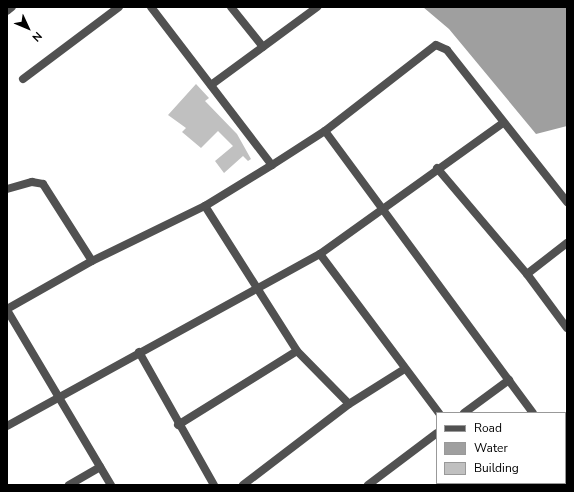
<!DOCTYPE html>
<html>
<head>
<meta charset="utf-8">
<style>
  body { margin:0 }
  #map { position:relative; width:574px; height:492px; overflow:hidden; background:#fff; font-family:"Nunito Sans",sans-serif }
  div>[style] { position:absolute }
  .water>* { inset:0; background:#9f9f9f }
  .building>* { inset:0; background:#c0c0c0 }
  .minor>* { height:8px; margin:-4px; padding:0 4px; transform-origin:4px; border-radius:4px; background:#515151 }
  .tertiary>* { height:8px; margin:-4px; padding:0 4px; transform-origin:4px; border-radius:4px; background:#515151 }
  span { translate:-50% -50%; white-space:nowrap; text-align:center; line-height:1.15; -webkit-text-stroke:3px #fff; paint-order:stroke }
  .frame { position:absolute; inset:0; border:8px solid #000; pointer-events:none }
  .legend { position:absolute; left:436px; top:412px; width:130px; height:72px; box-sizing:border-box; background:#fff; border:1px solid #999; margin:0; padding:5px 7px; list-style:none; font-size:12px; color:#000 }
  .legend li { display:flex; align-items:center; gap:8px; height:20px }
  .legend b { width:20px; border:1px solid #999 }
  .north { position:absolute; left:8px; top:8px; width:40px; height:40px; -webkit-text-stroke:3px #fff; paint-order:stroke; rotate:134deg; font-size:11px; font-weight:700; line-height:16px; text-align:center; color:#000 }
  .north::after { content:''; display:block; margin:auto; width:14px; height:18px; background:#000; clip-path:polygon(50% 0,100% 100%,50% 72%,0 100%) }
</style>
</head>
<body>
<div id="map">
  <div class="water">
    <i style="clip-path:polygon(423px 7px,567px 7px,567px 126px,536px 134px,449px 29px)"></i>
  </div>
  <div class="building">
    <i style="clip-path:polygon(196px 84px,209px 98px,205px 101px,237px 134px,251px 159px,248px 161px,243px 156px,224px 173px,215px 161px,233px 146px,218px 131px,201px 148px,182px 132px,186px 128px,168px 115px)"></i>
  </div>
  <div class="minor">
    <i style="left:151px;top:7px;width:199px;rotate:52.6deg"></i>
    <i style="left:231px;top:7px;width:51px;rotate:51.3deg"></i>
    <i style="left:7px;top:11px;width:6px;rotate:-39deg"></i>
    <i style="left:23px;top:79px;width:120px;rotate:-36.9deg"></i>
    <i style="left:211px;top:85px;width:132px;rotate:-36.3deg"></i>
    <i style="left:325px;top:131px;width:350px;rotate:53.6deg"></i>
    <i style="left:437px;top:168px;width:139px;rotate:49.7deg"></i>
    <i style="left:527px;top:274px;width:67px;rotate:53.5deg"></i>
    <i style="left:7px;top:189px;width:26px;rotate:-16deg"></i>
    <i style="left:32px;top:182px;width:11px;rotate:10deg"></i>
    <i style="left:43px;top:184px;width:91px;rotate:57.5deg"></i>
    <i style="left:205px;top:206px;width:172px;rotate:57.6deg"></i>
    <i style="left:297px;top:351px;width:74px;rotate:45.5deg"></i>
    <i style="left:320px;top:254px;width:199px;rotate:53.2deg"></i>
    <i style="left:527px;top:274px;width:51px;rotate:-37.8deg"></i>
    <i style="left:7px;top:309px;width:98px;rotate:-29.5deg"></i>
    <i style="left:92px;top:261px;width:126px;rotate:-26deg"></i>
    <i style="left:205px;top:206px;width:79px;rotate:-31.5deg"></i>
    <i style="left:272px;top:165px;width:63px;rotate:-32.7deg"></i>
    <i style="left:325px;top:131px;width:140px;rotate:-37.8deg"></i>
    <i style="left:436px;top:45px;width:12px;rotate:24deg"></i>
    <i style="left:447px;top:50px;width:194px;rotate:51.7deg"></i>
    <i style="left:139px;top:352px;width:153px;rotate:60.6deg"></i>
    <i style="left:464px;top:413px;width:56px;rotate:-36.3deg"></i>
    <i style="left:178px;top:425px;width:140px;rotate:-31.9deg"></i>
    <i style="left:7px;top:426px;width:357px;rotate:-28.8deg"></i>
    <i style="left:320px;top:254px;width:225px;rotate:-35.6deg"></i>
    <i style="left:565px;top:432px;width:3px;rotate:-45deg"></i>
    <i style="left:561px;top:483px;width:3px;rotate:45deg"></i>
    <i style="left:69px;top:485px;width:36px;rotate:-30deg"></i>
    <i style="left:243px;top:485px;width:133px;rotate:-37.4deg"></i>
    <i style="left:349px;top:404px;width:64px;rotate:-32.2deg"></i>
    <i style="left:368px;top:485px;width:86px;rotate:-37deg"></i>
    <i style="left:494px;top:485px;width:4px;rotate:-34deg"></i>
  </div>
  <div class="tertiary">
    <i style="left:7px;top:310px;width:204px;rotate:59.3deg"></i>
  </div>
  <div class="frame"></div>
  <ul class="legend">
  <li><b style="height:5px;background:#515151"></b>Road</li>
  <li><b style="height:11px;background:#9f9f9f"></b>Water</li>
  <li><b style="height:11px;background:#c0c0c0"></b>Building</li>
  </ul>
  <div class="north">N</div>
</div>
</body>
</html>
